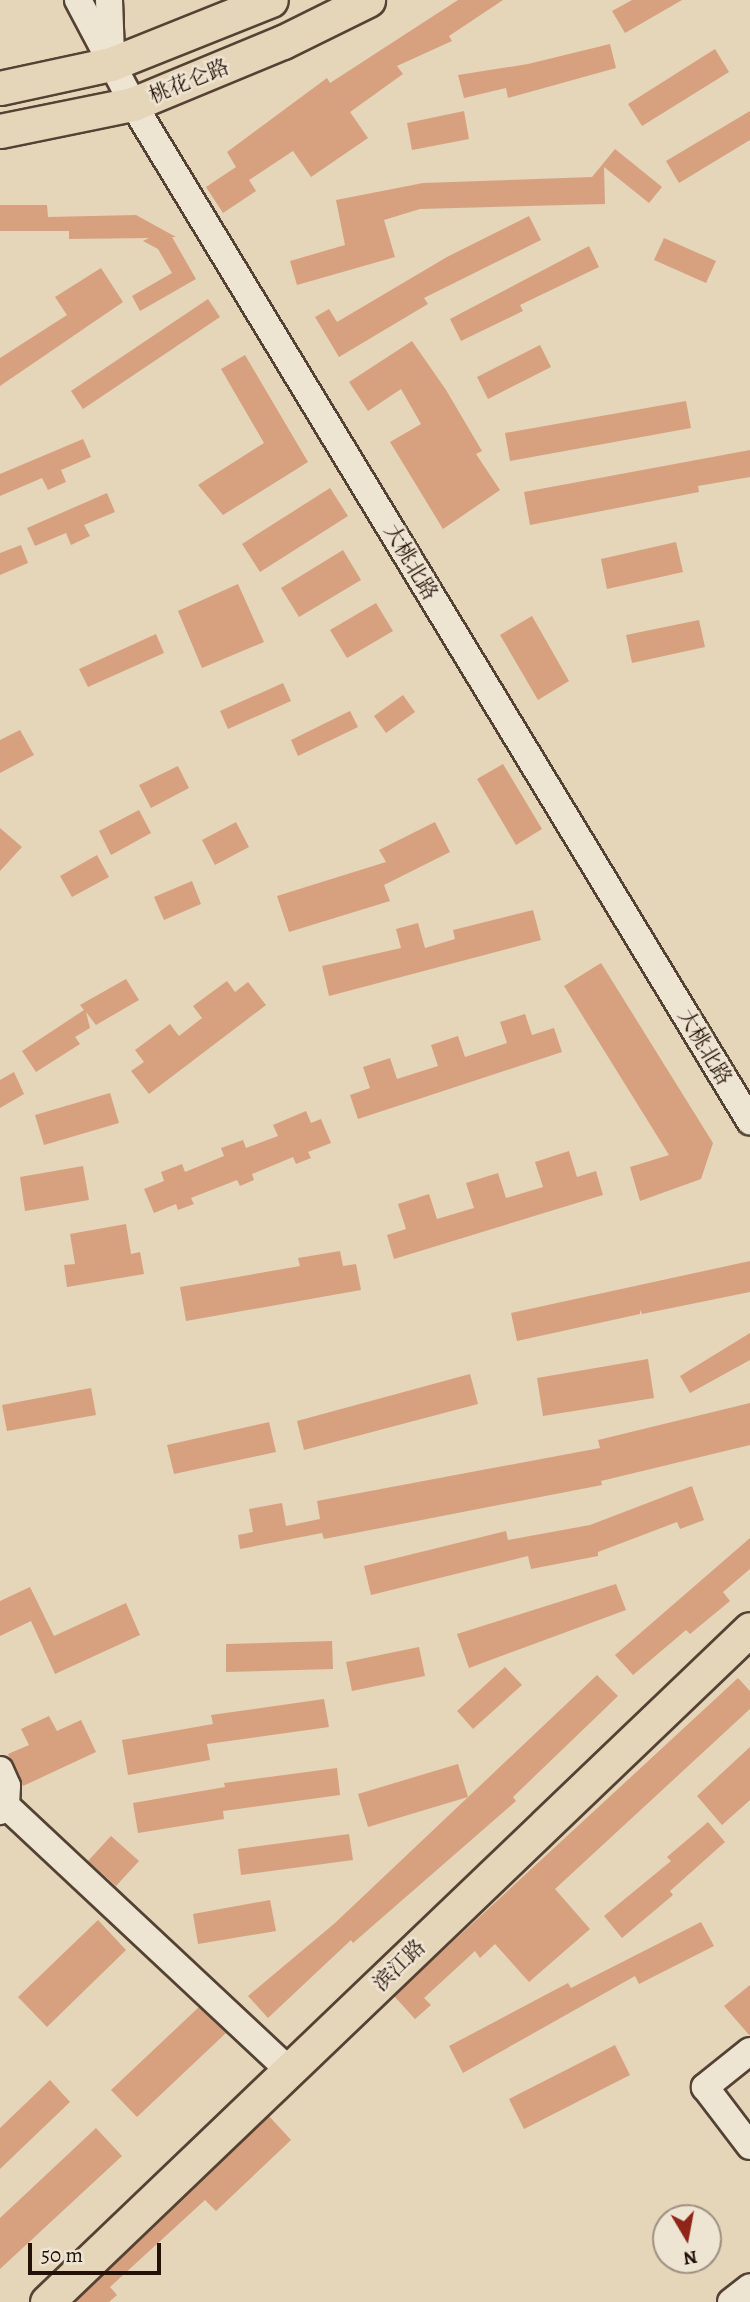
<!DOCTYPE html>
<html>
<head>
<meta charset="utf-8">
<style>
  body { margin:0 }
  #map { position:relative; width:750px; height:2302px; overflow:hidden; background:#e5d5b9; font-family:Alegreya,"Noto Serif SC",serif }
  div>[style] { position:absolute }
  .building>* { inset:0; background:#d7a180 }
  .roads { filter:drop-shadow(2px 0 #544234) drop-shadow(-2px 0 #544234) drop-shadow(0 2px #544234) drop-shadow(0 -2px #544234) }
  .minor>* { height:26px; margin:-13px; padding:0 13px; transform-origin:13px; border-radius:13px; background:#eee4d2 }
  .major>* { height:33px; margin:-16.5px; padding:0 16.5px; transform-origin:16.5px; border-radius:16.5px; background:#e5d5b9 }
  span { translate:-50% -50%; white-space:nowrap; text-align:center; line-height:1.15; -webkit-text-stroke:5px #eee4d2; paint-order:stroke }
  .street-label { font-size:21px; color:#231108 }
  .north { position:absolute; left:652px; top:2204px; width:70px; height:70px; box-sizing:border-box; background:#eee4d2; border:2px solid #9d9081; border-radius:50%; rotate:170deg; font-size:19px; font-weight:700; line-height:28px; text-align:center; color:#231108 }
  .north::after { content:''; display:block; margin:auto; width:24px; height:32px; background:#8f2418; clip-path:polygon(50% 0,100% 100%,50% 72%,0 100%) }
  .scale { position:absolute; left:28px; top:2243px; width:133px; height:32px; box-sizing:border-box; border:4px solid #231108; border-top:0; padding-left:9px; font-size:21px; line-height:24px; white-space:nowrap; color:#231108; -webkit-text-stroke:5px #eee4d2; paint-order:stroke }
</style>
</head>
<body>
<div id="map">
  <div class="building">
    <i style="clip-path:polygon(458px 0,503px 0,449px 36px,452px 41px,397px 66px,403px 74px,350px 112px,368px 138px,311px 177px,293px 151px,249px 180px,256px 191px,223px 213px,206px 187px,236px 167px,227px 152px,327px 78px,330px 83px)"></i>
    <i style="clip-path:polygon(632px 0,682px 0,625px 33px,612px 11px)"></i>
    <i style="clip-path:polygon(610px 44px,616px 68px,508px 98px,506px 88px,464px 98px,458px 75px,528px 64px)"></i>
    <i style="clip-path:polygon(715px 49px,729px 72px,642px 126px,628px 104px)"></i>
    <i style="clip-path:polygon(464px 111px,469px 139px,412px 150px,407px 123px)"></i>
    <i style="clip-path:polygon(750px 111px,750px 140px,679px 183px,666px 161px)"></i>
    <i style="clip-path:polygon(615px 149px,662px 187px,649px 203px,604px 167px,605px 204px,420px 209px,384px 220px,395px 257px,297px 285px,290px 261px,345px 245px,336px 200px,423px 183px,592px 177px)"></i>
    <i style="clip-path:polygon(0 205px,47px 205px,48px 217px,136px 215px,176px 237px,172px 237px,196px 279px,140px 311px,132px 296px,172px 273px,158px 249px,143px 241px,149px 238px,69px 239px,69px 231px,0 231px)"></i>
    <i style="clip-path:polygon(529px 216px,541px 240px,424px 298px,428px 304px,339px 357px,315px 317px,329px 309px,337px 322px,447px 257px)"></i>
    <i style="clip-path:polygon(664px 238px,716px 261px,706px 283px,654px 260px)"></i>
    <i style="clip-path:polygon(589px 246px,599px 267px,520px 305px,523px 311px,461px 341px,450px 319px)"></i>
    <i style="clip-path:polygon(101px 268px,123px 302px,0 386px,0 358px,67px 315px,55px 297px)"></i>
    <i style="clip-path:polygon(208px 299px,220px 317px,83px 409px,71px 391px)"></i>
    <i style="clip-path:polygon(412px 341px,446px 390px,482px 451px,476px 454px,500px 490px,443px 529px,390px 442px,421px 424px,401px 389px,368px 411px,349px 382px)"></i>
    <i style="clip-path:polygon(540px 345px,551px 367px,488px 399px,477px 377px)"></i>
    <i style="clip-path:polygon(245px 355px,308px 462px,223px 515px,198px 485px,264px 443px,221px 369px)"></i>
    <i style="clip-path:polygon(686px 401px,691px 428px,510px 461px,505px 433px)"></i>
    <i style="clip-path:polygon(83px 439px,91px 457px,61px 470px,66px 482px,48px 490px,42px 478px,0 496px,0 474px)"></i>
    <i style="clip-path:polygon(750px 450px,750px 477px,698px 486px,699px 492px,530px 525px,524px 492px)"></i>
    <i style="clip-path:polygon(330px 488px,348px 516px,260px 572px,242px 544px)"></i>
    <i style="clip-path:polygon(107px 493px,115px 512px,84px 525px,90px 536px,71px 545px,66px 533px,35px 546px,27px 528px)"></i>
    <i style="clip-path:polygon(676px 542px,683px 572px,607px 589px,601px 559px)"></i>
    <i style="clip-path:polygon(21px 545px,28px 563px,0 575px,0 553px)"></i>
    <i style="clip-path:polygon(343px 550px,361px 580px,299px 617px,281px 588px)"></i>
    <i style="clip-path:polygon(238px 584px,264px 642px,202px 668px,178px 611px)"></i>
    <i style="clip-path:polygon(376px 603px,393px 631px,347px 658px,330px 630px)"></i>
    <i style="clip-path:polygon(532px 616px,569px 681px,538px 700px,500px 635px)"></i>
    <i style="clip-path:polygon(699px 620px,705px 647px,632px 663px,626px 635px)"></i>
    <i style="clip-path:polygon(156px 634px,164px 653px,88px 687px,79px 669px)"></i>
    <i style="clip-path:polygon(283px 683px,291px 701px,228px 729px,220px 711px)"></i>
    <i style="clip-path:polygon(403px 695px,415px 712px,386px 733px,374px 716px)"></i>
    <i style="clip-path:polygon(350px 711px,358px 727px,298px 756px,291px 740px)"></i>
    <i style="clip-path:polygon(20px 730px,34px 755px,0 773px,0 740px)"></i>
    <i style="clip-path:polygon(503px 764px,542px 829px,516px 845px,477px 779px)"></i>
    <i style="clip-path:polygon(178px 766px,189px 788px,151px 808px,139px 785px)"></i>
    <i style="clip-path:polygon(139px 810px,151px 833px,111px 855px,99px 831px)"></i>
    <i style="clip-path:polygon(236px 822px,249px 847px,215px 865px,202px 840px)"></i>
    <i style="clip-path:polygon(435px 822px,450px 852px,384px 885px,390px 901px,289px 932px,277px 896px,386px 862px,379px 850px)"></i>
    <i style="clip-path:polygon(0 828px,22px 847px,0 871px)"></i>
    <i style="clip-path:polygon(97px 855px,109px 877px,72px 897px,60px 876px)"></i>
    <i style="clip-path:polygon(192px 881px,201px 904px,164px 920px,154px 897px)"></i>
    <i style="clip-path:polygon(533px 910px,541px 940px,329px 996px,322px 966px,401px 948px,396px 929px,418px 923px,425px 948px,455px 939px,453px 930px)"></i>
    <i style="clip-path:polygon(601px 963px,713px 1143px,701px 1179px,640px 1201px,630px 1167px,669px 1155px,564px 986px)"></i>
    <i style="clip-path:polygon(126px 979px,139px 1000px,96px 1025px,86px 1012px,90px 1028px,75px 1037px,80px 1044px,36px 1072px,22px 1051px,84px 1010px,80px 1005px)"></i>
    <i style="clip-path:polygon(227px 981px,235px 992px,248px 982px,266px 1005px,149px 1094px,131px 1071px,144px 1062px,135px 1050px,170px 1024px,179px 1036px,202px 1018px,193px 1006px)"></i>
    <i style="clip-path:polygon(525px 1014px,532px 1035px,554px 1028px,562px 1052px,358px 1119px,350px 1095px,370px 1088px,363px 1067px,390px 1058px,397px 1079px,438px 1066px,431px 1045px,458px 1036px,465px 1057px,507px 1043px,500px 1022px)"></i>
    <i style="clip-path:polygon(14px 1072px,24px 1094px,0 1108px,0 1080px)"></i>
    <i style="clip-path:polygon(110px 1093px,119px 1123px,44px 1145px,35px 1115px)"></i>
    <i style="clip-path:polygon(306px 1111px,311px 1123px,321px 1119px,331px 1143px,308px 1152px,311px 1158px,296px 1164px,293px 1157px,252px 1174px,254px 1180px,240px 1186px,237px 1180px,191px 1198px,194px 1204px,178px 1210px,176px 1204px,154px 1213px,144px 1189px,164px 1181px,161px 1172px,182px 1164px,185px 1172px,224px 1156px,221px 1148px,243px 1140px,246px 1148px,278px 1136px,273px 1125px)"></i>
    <i style="clip-path:polygon(569px 1151px,577px 1177px,596px 1171px,603px 1195px,394px 1259px,387px 1235px,406px 1229px,398px 1204px,429px 1194px,437px 1219px,474px 1208px,466px 1183px,498px 1173px,506px 1198px,543px 1187px,535px 1162px)"></i>
    <i style="clip-path:polygon(83px 1166px,89px 1200px,25px 1211px,20px 1177px)"></i>
    <i style="clip-path:polygon(126px 1224px,131px 1254px,140px 1252px,144px 1274px,67px 1287px,64px 1265px,75px 1264px,70px 1234px)"></i>
    <i style="clip-path:polygon(340px 1251px,343px 1266px,356px 1264px,361px 1290px,186px 1321px,180px 1287px,300px 1266px,298px 1258px)"></i>
    <i style="clip-path:polygon(750px 1261px,750px 1292px,642px 1314px,640px 1310px,640px 1314px,517px 1341px,511px 1313px)"></i>
    <i style="clip-path:polygon(750px 1333px,750px 1360px,690px 1393px,680px 1376px)"></i>
    <i style="clip-path:polygon(648px 1359px,654px 1398px,543px 1416px,537px 1378px)"></i>
    <i style="clip-path:polygon(470px 1374px,478px 1404px,304px 1450px,297px 1421px)"></i>
    <i style="clip-path:polygon(91px 1388px,96px 1415px,7px 1431px,2px 1405px)"></i>
    <i style="clip-path:polygon(750px 1403px,750px 1445px,601px 1481px,602px 1485px,324px 1539px,322px 1533px,240px 1549px,238px 1535px,253px 1532px,249px 1509px,282px 1503px,286px 1526px,320px 1519px,317px 1501px,600px 1448px,598px 1440px)"></i>
    <i style="clip-path:polygon(269px 1422px,276px 1452px,174px 1474px,167px 1445px)"></i>
    <i style="clip-path:polygon(692px 1486px,704px 1520px,680px 1529px,677px 1522px,598px 1552px,598px 1556px,531px 1569px,528px 1556px,371px 1595px,364px 1566px,506px 1531px,508px 1540px,590px 1525px)"></i>
    <i style="clip-path:polygon(750px 1538px,750px 1569px,723px 1592px,730px 1601px,690px 1634px,686px 1630px,633px 1675px,615px 1655px)"></i>
    <i style="clip-path:polygon(616px 1584px,626px 1610px,469px 1668px,457px 1634px)"></i>
    <i style="clip-path:polygon(30px 1587px,54px 1636px,126px 1603px,140px 1635px,55px 1674px,31px 1621px,0 1636px,0 1601px)"></i>
    <i style="clip-path:polygon(332px 1641px,333px 1669px,226px 1672px,226px 1644px)"></i>
    <i style="clip-path:polygon(419px 1647px,425px 1676px,352px 1691px,346px 1662px)"></i>
    <i style="clip-path:polygon(505px 1667px,522px 1685px,473px 1729px,457px 1711px)"></i>
    <i style="clip-path:polygon(597px 1675px,618px 1696px,513px 1797px,516px 1801px,353px 1943px,351px 1940px,268px 2018px,248px 1996px,335px 1923px)"></i>
    <i style="clip-path:polygon(738px 1678px,750px 1691px,750px 1709px,555px 1889px,590px 1929px,529px 1982px,495px 1944px,480px 1958px,475px 1951px,424px 1998px,431px 2005px,415px 2019px,394px 1996px)"></i>
    <i style="clip-path:polygon(324px 1699px,329px 1727px,207px 1744px,210px 1760px,128px 1775px,122px 1740px,213px 1724px,211px 1715px)"></i>
    <i style="clip-path:polygon(49px 1716px,57px 1731px,81px 1720px,96px 1752px,23px 1786px,8px 1754px,29px 1745px,21px 1729px)"></i>
    <i style="clip-path:polygon(750px 1747px,750px 1800px,722px 1825px,697px 1796px)"></i>
    <i style="clip-path:polygon(458px 1764px,468px 1797px,368px 1827px,358px 1794px)"></i>
    <i style="clip-path:polygon(337px 1768px,340px 1795px,223px 1811px,224px 1819px,138px 1833px,133px 1803px,225px 1787px,224px 1783px)"></i>
    <i style="clip-path:polygon(708px 1822px,725px 1842px,670px 1891px,673px 1895px,622px 1938px,604px 1916px,671px 1861px,667px 1857px)"></i>
    <i style="clip-path:polygon(349px 1834px,353px 1860px,241px 1875px,238px 1849px)"></i>
    <i style="clip-path:polygon(111px 1836px,139px 1861px,116px 1886px,88px 1861px)"></i>
    <i style="clip-path:polygon(270px 1900px,276px 1931px,198px 1944px,193px 1914px)"></i>
    <i style="clip-path:polygon(98px 1920px,126px 1950px,47px 2027px,18px 1997px)"></i>
    <i style="clip-path:polygon(701px 1922px,714px 1946px,639px 1984px,635px 1976px,463px 2073px,449px 2046px,568px 1983px,571px 1988px)"></i>
    <i style="clip-path:polygon(750px 1985px,750px 2036px,724px 2006px)"></i>
    <i style="clip-path:polygon(199px 2007px,226px 2033px,137px 2117px,111px 2090px)"></i>
    <i style="clip-path:polygon(615px 2045px,630px 2075px,524px 2129px,509px 2099px)"></i>
    <i style="clip-path:polygon(50px 2080px,70px 2102px,0 2169px,0 2128px)"></i>
    <i style="clip-path:polygon(269px 2116px,291px 2140px,216px 2211px,205px 2200px,110px 2287px,117px 2295px,109px 2302px,75px 2302px)"></i>
    <i style="clip-path:polygon(96px 2128px,122px 2156px,0 2269px,0 2218px)"></i>
  </div>
  <div class="roads">
    <div class="minor">
      <i style="left:78px;top:0;width:118px;rotate:62.1deg"></i>
      <i style="left:133px;top:104px;width:1190px;rotate:58.76deg"></i>
      <i style="left:109px;top:0;width:55px;rotate:87.9deg"></i>
      <i style="left:0;top:1770px;width:17px;rotate:66deg"></i>
      <i style="left:7px;top:1786px;width:22px;rotate:93deg"></i>
      <i style="left:6px;top:1808px;width:7px;rotate:153deg"></i>
      <i style="left:0;top:1800px;width:396px;rotate:43.1deg"></i>
      <i style="left:750px;top:2051px;width:58px;rotate:141.3deg"></i>
      <i style="left:705px;top:2087px;width:74px;rotate:52.7deg"></i>
      <i style="left:731px;top:2302px;width:24px;rotate:-38deg"></i>
    </div>
    <div class="major">
      <i style="left:0;top:88px;width:114px;rotate:-12.2deg"></i>
      <i style="left:111px;top:64px;width:172px;rotate:-21.8deg"></i>
      <i style="left:0;top:131px;width:136px;rotate:-11.5deg"></i>
      <i style="left:133px;top:104px;width:162px;rotate:-22.5deg"></i>
      <i style="left:283px;top:42px;width:95px;rotate:-26.3deg"></i>
      <i style="left:47px;top:2302px;width:973px;rotate:-43.75deg"></i>
    </div>
  </div>
  <div class="street-label">
    <span style="left:189px;top:81px;rotate:-22deg">桃花仑路</span>
    <span style="left:411px;top:562px;rotate:59deg">大桃北路</span>
    <span style="left:705px;top:1047px;rotate:59deg">大桃北路</span>
    <span style="left:399px;top:1965px;rotate:-44deg">滨江路</span>
  </div>
  <div class="north">N</div>
  <div class="scale">50 m</div>
</div>
</body>
</html>
